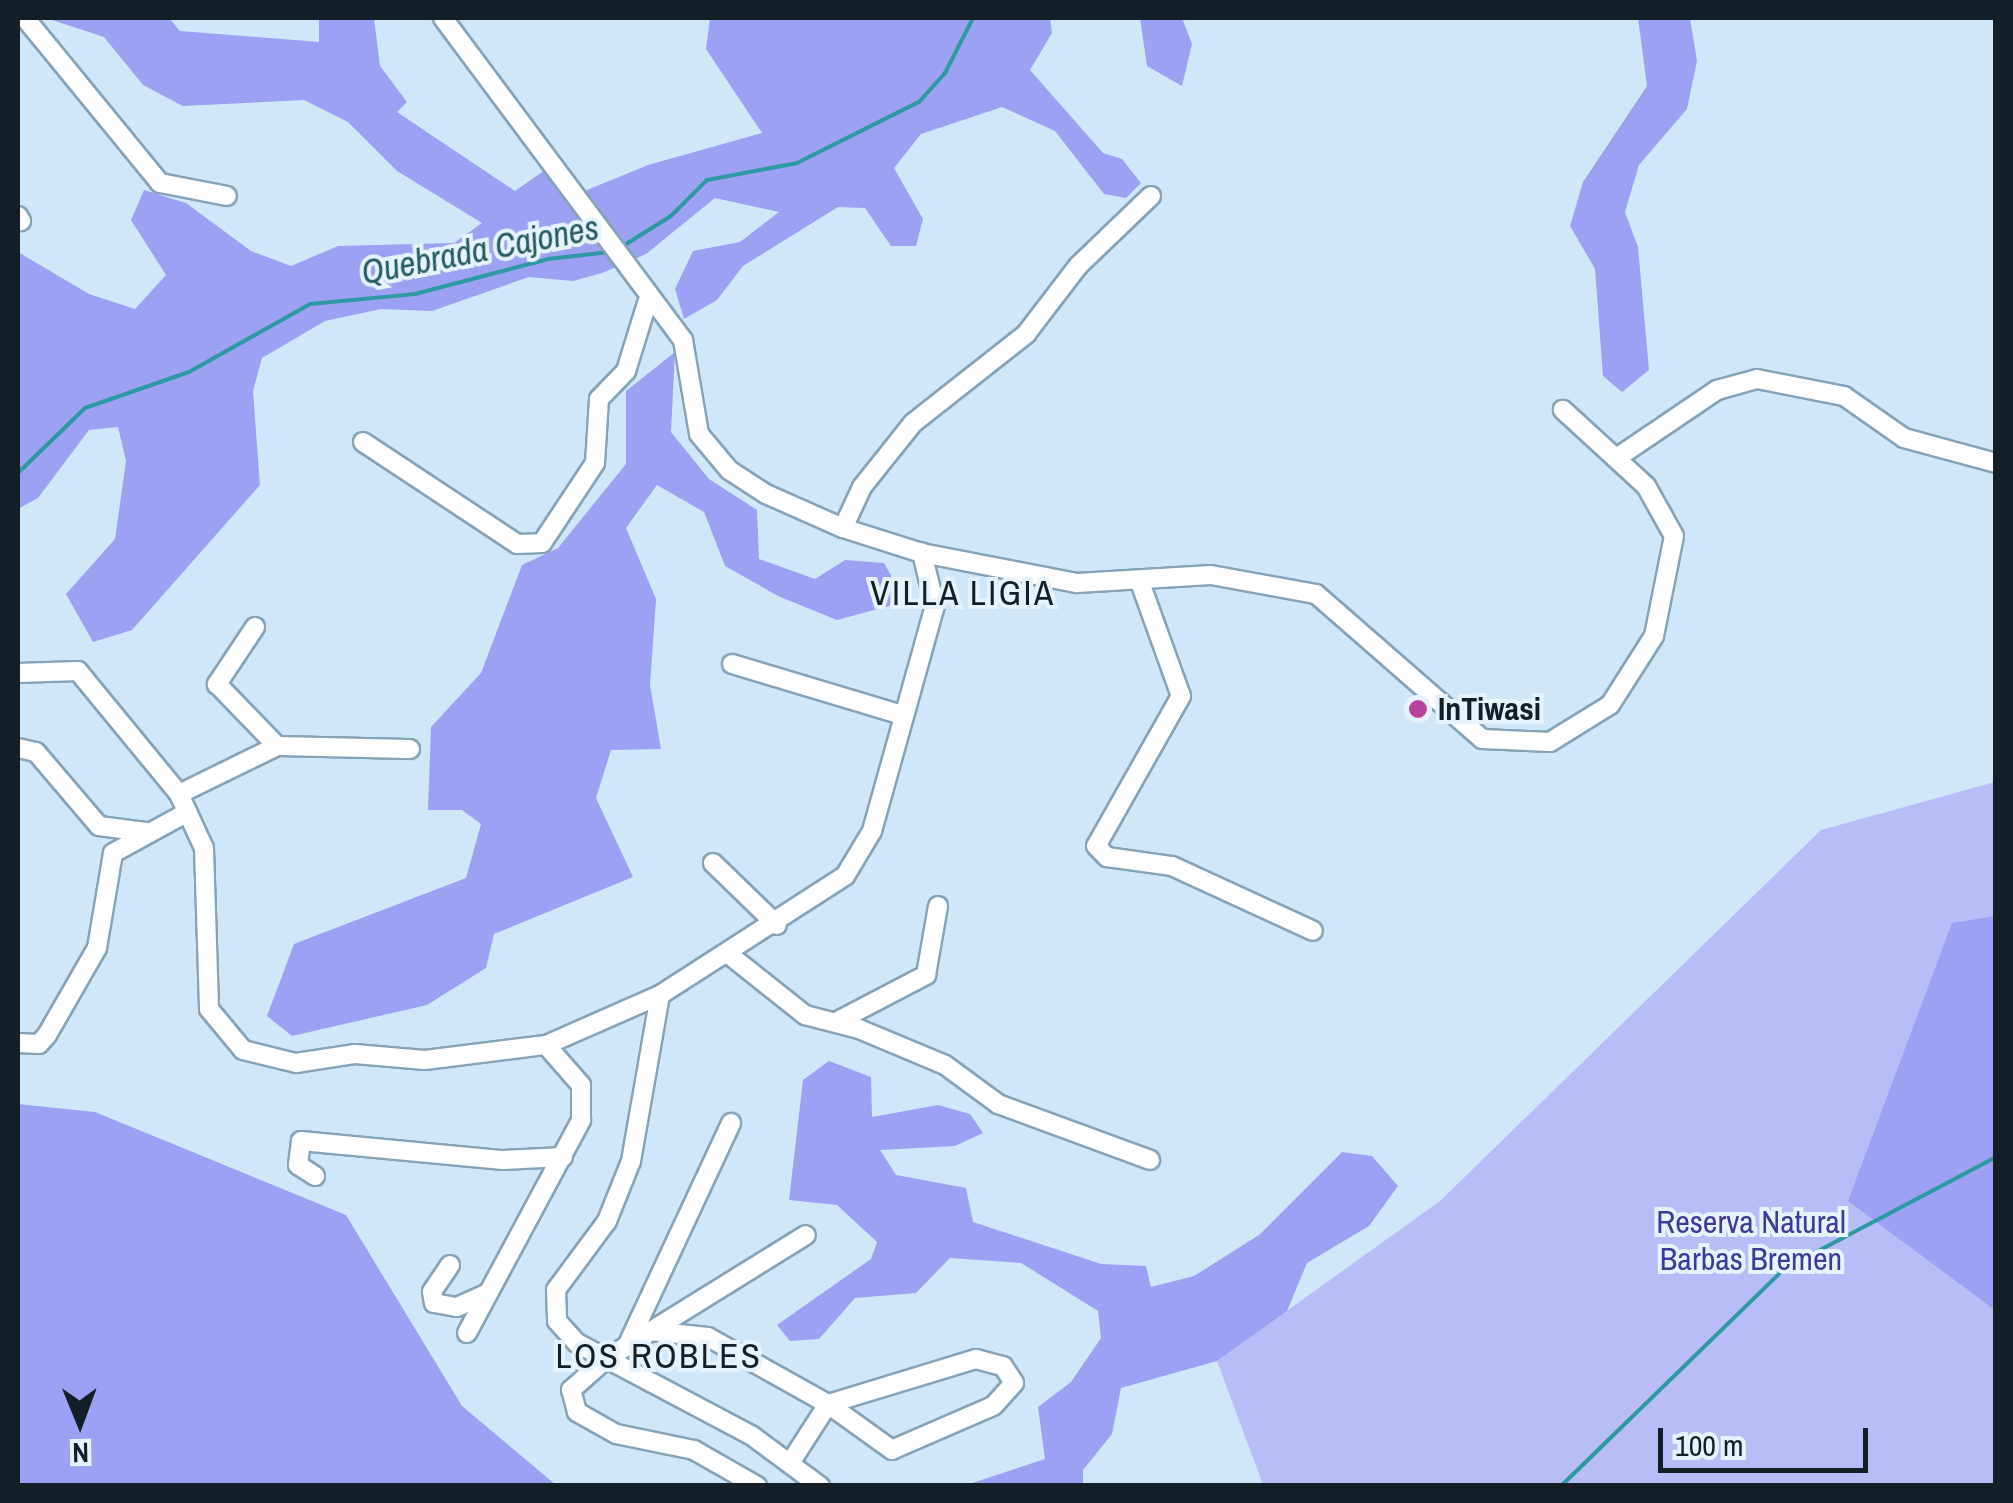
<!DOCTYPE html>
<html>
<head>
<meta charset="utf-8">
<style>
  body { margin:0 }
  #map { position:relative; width:2013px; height:1503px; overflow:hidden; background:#d0e7fa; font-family:"Archivo Narrow",sans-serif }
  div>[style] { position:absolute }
  .green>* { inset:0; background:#b8bdf7 }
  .forest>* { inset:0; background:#9ca1f3 }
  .stream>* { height:4px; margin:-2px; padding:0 2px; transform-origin:2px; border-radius:2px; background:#2d99a2 }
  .roads { filter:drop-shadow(2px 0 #86a3b8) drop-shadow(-2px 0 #86a3b8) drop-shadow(0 2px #86a3b8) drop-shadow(0 -2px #86a3b8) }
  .minor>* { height:18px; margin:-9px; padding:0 9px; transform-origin:9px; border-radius:9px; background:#fff }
  .dots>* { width:28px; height:28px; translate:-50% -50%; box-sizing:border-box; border:5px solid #e7f3fc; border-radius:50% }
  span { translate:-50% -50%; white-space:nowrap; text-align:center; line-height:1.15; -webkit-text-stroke:8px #e7f3fc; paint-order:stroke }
  .poi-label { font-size:32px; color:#131e26; font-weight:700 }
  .left { translate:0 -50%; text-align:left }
  .park-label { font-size:32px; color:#403998 }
  .water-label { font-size:35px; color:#235c61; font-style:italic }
  .neighbourhood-label { font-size:35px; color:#131e26; letter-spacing:2.5px }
  .frame { position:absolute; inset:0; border:20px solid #131e26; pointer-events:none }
  .north { position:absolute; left:30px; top:1373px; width:100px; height:100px; -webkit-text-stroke:8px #e7f3fc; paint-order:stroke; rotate:179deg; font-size:28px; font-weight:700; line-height:40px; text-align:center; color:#131e26 }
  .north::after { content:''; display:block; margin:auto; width:35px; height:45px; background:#131e26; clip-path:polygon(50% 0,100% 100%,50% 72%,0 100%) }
  .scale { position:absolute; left:1658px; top:1428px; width:210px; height:45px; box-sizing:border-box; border:5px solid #131e26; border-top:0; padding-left:12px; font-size:30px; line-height:35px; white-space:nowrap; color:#131e26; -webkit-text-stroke:8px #e7f3fc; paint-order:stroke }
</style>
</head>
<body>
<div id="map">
  <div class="green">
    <i style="clip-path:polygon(1995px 782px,1995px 1485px,1263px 1485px,1217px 1361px,1440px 1201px,1821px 830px)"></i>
  </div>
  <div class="forest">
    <i style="clip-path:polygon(46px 18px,169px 18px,180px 31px,319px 42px,319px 18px,374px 18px,380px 66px,407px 102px,397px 112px,515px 191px,548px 168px,565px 199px,648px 165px,762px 133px,706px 49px,710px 18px,1050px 18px,1052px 33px,1030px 70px,1103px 153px,1122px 159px,1141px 183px,1126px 198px,1104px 194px,1055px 131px,1002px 107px,921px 134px,894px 168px,923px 219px,916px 246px,891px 246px,865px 208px,838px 207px,743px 266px,717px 300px,684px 319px,675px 289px,693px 251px,740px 242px,779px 212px,715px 198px,646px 254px,602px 273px,573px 281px,529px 277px,432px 311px,381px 309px,325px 321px,262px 358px,253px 391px,260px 485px,132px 630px,93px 642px,66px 594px,115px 539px,126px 461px,118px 427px,89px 430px,38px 498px,18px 509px,18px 252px,89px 294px,135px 309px,166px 275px,131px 220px,144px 190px,186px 203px,251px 251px,291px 266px,338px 246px,454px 243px,482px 223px,397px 171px,348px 122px,304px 100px,183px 106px,143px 85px,104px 37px)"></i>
    <i style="clip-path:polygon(1140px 18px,1182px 18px,1192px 44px,1182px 86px,1147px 66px)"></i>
    <i style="clip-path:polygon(1638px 18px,1690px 18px,1697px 61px,1687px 109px,1639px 165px,1625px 212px,1638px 247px,1649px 370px,1622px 392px,1603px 376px,1595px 269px,1570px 226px,1583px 182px,1647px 86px)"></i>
    <i style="clip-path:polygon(675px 352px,671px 432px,709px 479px,757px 510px,759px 559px,815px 579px,845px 560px,884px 563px,900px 592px,889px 606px,837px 620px,778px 596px,725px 566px,704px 512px,657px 485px,626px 528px,656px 599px,650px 685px,661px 749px,611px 750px,596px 798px,633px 877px,494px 934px,486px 968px,427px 1005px,292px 1036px,267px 1016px,294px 944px,466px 878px,481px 824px,462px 810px,428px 810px,431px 727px,481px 673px,522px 565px,558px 548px,626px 464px,626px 391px)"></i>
    <i style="clip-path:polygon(1995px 916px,1996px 916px,1995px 1310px,1848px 1201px,1952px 923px)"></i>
    <i style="clip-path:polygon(829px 1061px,871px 1077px,872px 1117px,938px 1105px,970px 1114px,983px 1133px,955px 1146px,880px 1150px,896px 1175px,966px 1188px,973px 1222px,1101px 1264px,1146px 1266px,1151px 1287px,1194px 1276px,1259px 1235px,1342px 1152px,1372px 1156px,1398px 1186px,1369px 1226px,1307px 1263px,1287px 1311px,1217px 1361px,1121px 1388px,1112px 1434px,1083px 1470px,1083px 1485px,966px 1485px,1045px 1459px,1038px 1407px,1071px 1382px,1101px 1338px,1098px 1311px,1021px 1263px,950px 1258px,916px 1293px,855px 1298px,819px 1339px,790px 1341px,777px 1325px,871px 1259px,877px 1242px,837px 1205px,789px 1200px,803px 1080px)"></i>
    <i style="clip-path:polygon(18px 1104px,95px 1112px,346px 1215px,462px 1406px,556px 1485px,18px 1485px)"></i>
  </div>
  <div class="stream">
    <i style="left:623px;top:246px;width:57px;rotate:-32deg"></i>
    <i style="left:671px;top:216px;width:51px;rotate:-45deg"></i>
    <i style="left:707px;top:180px;width:92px;rotate:-10.7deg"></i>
    <i style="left:797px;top:163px;width:136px;rotate:-26.6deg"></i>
    <i style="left:919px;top:102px;width:39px;rotate:-48deg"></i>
    <i style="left:945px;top:73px;width:62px;rotate:-63deg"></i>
    <i style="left:18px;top:473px;width:93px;rotate:-44.1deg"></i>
    <i style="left:85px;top:408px;width:110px;rotate:-19.1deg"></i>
    <i style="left:189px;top:372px;width:139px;rotate:-29.3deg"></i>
    <i style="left:310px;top:304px;width:105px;rotate:-5.4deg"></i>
    <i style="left:415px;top:294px;width:138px;rotate:-14.7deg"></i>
    <i style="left:548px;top:259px;width:62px;rotate:-6.4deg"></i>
    <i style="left:1561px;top:1486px;width:311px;rotate:-44.2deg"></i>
    <i style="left:1784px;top:1269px;width:240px;rotate:-27.8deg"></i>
  </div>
  <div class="roads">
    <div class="minor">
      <i style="left:25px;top:18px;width:213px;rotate:50.7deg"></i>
      <i style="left:160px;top:183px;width:68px;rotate:11deg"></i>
      <i style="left:443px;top:18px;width:402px;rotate:53.3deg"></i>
      <i style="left:683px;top:340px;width:95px;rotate:80.3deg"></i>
      <i style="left:699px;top:434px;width:47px;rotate:50.2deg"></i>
      <i style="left:729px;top:470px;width:44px;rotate:33deg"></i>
      <i style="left:766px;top:494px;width:84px;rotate:23.8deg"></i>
      <i style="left:843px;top:528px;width:83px;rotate:17.6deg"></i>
      <i style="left:922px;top:553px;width:158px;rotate:11deg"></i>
      <i style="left:1077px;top:583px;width:134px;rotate:-3.4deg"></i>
      <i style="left:1211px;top:575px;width:107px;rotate:10.3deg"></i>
      <i style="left:1316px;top:594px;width:220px;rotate:41.1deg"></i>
      <i style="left:1482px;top:739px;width:68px;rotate:2.5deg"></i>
      <i style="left:1550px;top:742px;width:70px;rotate:-31.7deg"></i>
      <i style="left:1610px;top:705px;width:82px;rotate:-57.5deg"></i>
      <i style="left:1654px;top:636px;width:102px;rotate:-78.7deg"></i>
      <i style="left:1674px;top:536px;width:57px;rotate:-119.2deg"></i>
      <i style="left:1646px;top:486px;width:113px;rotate:-137.5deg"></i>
      <i style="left:18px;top:216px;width:6px;rotate:59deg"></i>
      <i style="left:363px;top:442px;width:185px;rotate:33.5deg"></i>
      <i style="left:517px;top:544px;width:25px;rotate:-2deg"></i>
      <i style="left:542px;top:543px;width:96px;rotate:-56.5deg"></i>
      <i style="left:595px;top:463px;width:64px;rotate:-86.4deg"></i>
      <i style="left:599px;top:399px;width:39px;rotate:-46deg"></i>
      <i style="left:626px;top:371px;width:74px;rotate:-72.8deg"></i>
      <i style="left:1618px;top:457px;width:120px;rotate:-34.1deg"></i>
      <i style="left:1717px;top:390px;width:41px;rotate:-15.4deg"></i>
      <i style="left:1757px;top:379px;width:89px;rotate:11.1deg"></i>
      <i style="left:1844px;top:396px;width:73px;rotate:35deg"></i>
      <i style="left:1904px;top:438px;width:95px;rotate:15.2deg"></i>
      <i style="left:843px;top:528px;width:45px;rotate:-65.1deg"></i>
      <i style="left:862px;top:487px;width:82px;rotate:-51.4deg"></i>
      <i style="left:913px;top:423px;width:144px;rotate:-38.2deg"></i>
      <i style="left:1026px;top:334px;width:86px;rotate:-52.6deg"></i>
      <i style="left:1078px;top:266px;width:101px;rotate:-43.8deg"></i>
      <i style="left:1141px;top:585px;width:118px;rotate:70.2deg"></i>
      <i style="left:1181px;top:696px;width:172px;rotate:119.5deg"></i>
      <i style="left:1096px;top:846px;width:16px;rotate:45deg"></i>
      <i style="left:1107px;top:857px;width:66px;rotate:7.9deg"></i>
      <i style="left:1172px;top:866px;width:155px;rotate:24.7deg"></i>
      <i style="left:255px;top:627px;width:69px;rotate:123.7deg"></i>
      <i style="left:217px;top:684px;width:86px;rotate:45.9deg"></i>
      <i style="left:732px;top:664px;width:177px;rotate:16.7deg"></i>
      <i style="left:18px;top:673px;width:60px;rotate:-1.9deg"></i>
      <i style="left:78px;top:671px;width:159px;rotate:50.6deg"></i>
      <i style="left:179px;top:794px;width:60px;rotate:65.2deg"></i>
      <i style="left:204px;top:848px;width:161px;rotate:88.2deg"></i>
      <i style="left:209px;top:1009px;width:53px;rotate:50.3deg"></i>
      <i style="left:243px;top:1050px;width:55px;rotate:13.8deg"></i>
      <i style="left:296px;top:1063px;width:60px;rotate:-8.7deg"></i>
      <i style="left:355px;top:1054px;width:70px;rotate:4.9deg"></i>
      <i style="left:425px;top:1060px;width:122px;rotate:-7.1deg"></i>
      <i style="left:546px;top:1045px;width:124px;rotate:-23.7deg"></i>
      <i style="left:660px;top:995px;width:220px;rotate:-32.8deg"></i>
      <i style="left:845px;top:876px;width:52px;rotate:-59deg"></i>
      <i style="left:872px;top:831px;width:234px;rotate:-74.4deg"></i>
      <i style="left:935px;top:606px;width:55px;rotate:-103.8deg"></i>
      <i style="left:18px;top:748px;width:18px;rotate:13deg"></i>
      <i style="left:36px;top:752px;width:97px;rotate:49.6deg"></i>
      <i style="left:99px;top:826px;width:47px;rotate:7.3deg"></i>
      <i style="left:179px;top:794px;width:109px;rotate:-26.1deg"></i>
      <i style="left:277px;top:746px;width:133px;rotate:1.3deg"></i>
      <i style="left:713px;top:863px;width:89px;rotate:44.1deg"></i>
      <i style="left:727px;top:953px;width:100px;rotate:38.5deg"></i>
      <i style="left:805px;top:1015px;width:56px;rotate:14.5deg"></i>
      <i style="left:859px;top:1029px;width:93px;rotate:22.7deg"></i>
      <i style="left:945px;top:1065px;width:66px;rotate:36.3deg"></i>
      <i style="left:998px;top:1104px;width:162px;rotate:20.2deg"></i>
      <i style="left:660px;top:995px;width:169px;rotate:99.9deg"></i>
      <i style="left:631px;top:1161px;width:65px;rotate:111.8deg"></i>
      <i style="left:607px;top:1221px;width:86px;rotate:126.5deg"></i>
      <i style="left:556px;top:1290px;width:31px;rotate:88deg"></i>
      <i style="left:557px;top:1321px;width:30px;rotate:48deg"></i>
      <i style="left:577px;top:1343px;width:197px;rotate:27.9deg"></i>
      <i style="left:751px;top:1435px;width:86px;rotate:36.5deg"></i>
      <i style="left:836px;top:1022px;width:102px;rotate:-27.6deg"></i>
      <i style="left:926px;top:975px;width:70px;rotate:-80.1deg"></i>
      <i style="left:18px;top:1043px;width:21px;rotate:3deg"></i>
      <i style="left:39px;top:1044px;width:12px;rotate:-48deg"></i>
      <i style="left:47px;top:1035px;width:100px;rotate:-60.1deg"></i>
      <i style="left:97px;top:948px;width:96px;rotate:-80.4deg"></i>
      <i style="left:113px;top:853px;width:85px;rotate:-28.7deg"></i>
      <i style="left:315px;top:1176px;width:20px;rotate:-147deg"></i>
      <i style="left:298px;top:1165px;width:24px;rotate:-83deg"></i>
      <i style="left:301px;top:1141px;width:203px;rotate:5.4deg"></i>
      <i style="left:503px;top:1160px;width:60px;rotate:-2.9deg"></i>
      <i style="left:450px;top:1265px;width:32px;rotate:124deg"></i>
      <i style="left:432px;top:1292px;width:11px;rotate:80deg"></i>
      <i style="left:434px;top:1303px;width:23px;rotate:10deg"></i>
      <i style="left:457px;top:1307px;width:30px;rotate:-24deg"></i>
      <i style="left:651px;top:1331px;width:57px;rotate:6deg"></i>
      <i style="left:708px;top:1337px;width:137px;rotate:29.2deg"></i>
      <i style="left:828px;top:1404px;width:155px;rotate:-16.9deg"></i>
      <i style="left:976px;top:1359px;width:28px;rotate:15deg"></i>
      <i style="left:1003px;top:1366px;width:20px;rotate:57deg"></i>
      <i style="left:1014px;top:1383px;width:31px;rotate:132deg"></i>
      <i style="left:993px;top:1406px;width:110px;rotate:156.5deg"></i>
      <i style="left:892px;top:1450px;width:79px;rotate:-144.3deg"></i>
      <i style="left:828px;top:1404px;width:67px;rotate:122.7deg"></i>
      <i style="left:467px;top:1333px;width:242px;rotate:-61.8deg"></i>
      <i style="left:581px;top:1120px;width:35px;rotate:-90deg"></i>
      <i style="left:581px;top:1085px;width:53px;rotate:-131.2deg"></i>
      <i style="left:628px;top:1344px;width:244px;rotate:-65deg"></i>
      <i style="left:757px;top:1486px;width:73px;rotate:-150.3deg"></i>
      <i style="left:694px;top:1450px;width:80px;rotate:-168.4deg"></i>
      <i style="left:616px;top:1434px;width:45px;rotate:-150.6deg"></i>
      <i style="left:577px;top:1412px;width:23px;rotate:-105deg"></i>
      <i style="left:571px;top:1390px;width:47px;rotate:-41.5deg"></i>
      <i style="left:606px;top:1359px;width:235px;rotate:-31.8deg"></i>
    </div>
  </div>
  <div class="dots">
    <i style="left:1418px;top:709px;background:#b8439b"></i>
  </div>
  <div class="poi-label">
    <span class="left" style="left:1438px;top:709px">InTiwasi</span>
  </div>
  <div class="park-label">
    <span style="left:1751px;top:1241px">Reserva Natural<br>Barbas Bremen</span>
  </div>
  <div class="water-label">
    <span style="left:480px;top:250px;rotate:-11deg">Quebrada Cajones</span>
  </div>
  <div class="neighbourhood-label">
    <span style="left:963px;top:593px">VILLA LIGIA</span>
    <span style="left:659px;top:1356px">LOS ROBLES</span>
  </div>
  <div class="frame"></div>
  <div class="north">N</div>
  <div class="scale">100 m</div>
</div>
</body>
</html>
